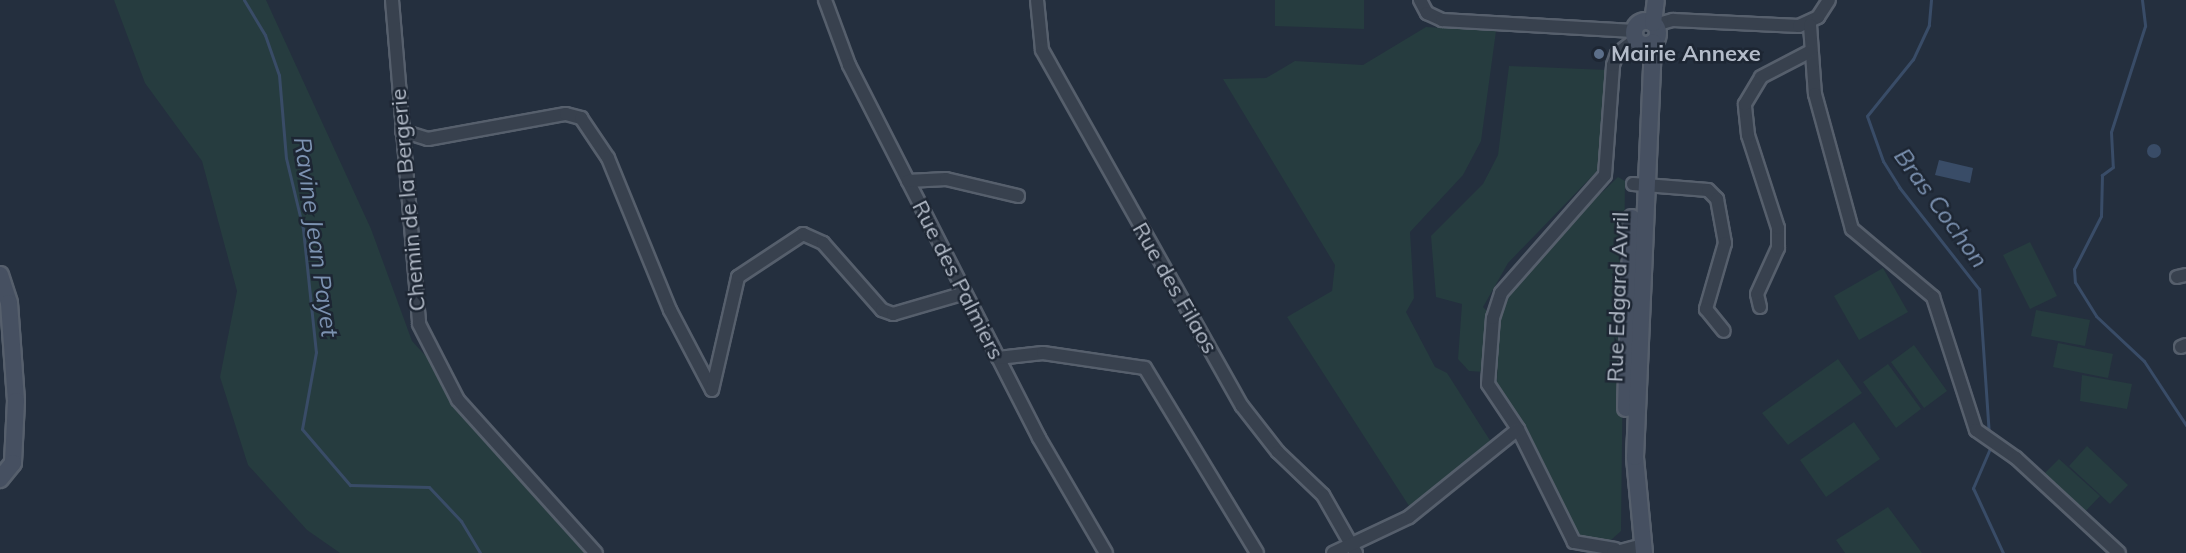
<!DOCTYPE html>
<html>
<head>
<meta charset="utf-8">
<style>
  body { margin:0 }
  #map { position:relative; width:2186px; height:553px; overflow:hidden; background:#242f3e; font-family:Mulish,sans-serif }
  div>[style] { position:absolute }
  .green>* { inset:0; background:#263c3f }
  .water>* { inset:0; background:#394c67 }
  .round { border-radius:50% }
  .stream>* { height:3px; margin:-1.5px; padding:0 1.5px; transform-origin:1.5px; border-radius:1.5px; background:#394c67 }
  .roads { filter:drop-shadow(2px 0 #565f6c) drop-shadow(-2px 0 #565f6c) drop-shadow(0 2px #565f6c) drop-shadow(0 -2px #565f6c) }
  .street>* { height:12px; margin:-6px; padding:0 6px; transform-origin:6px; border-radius:6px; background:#38414e }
  .secondary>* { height:16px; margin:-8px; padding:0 8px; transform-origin:8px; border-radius:8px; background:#465061 }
  .secondary>.ring { margin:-8px; padding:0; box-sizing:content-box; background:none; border:16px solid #465061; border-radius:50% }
  .dots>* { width:16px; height:16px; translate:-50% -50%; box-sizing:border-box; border:3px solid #1d2633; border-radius:50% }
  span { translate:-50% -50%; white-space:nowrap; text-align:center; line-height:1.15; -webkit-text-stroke:5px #1d2633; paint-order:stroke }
  .poi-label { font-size:22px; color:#b4bcc9; font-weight:700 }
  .left { translate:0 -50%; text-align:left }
  .street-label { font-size:22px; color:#b4bcc9 }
  .water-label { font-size:24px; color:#7c92b1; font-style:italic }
</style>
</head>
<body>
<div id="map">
  <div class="green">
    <i style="clip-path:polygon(114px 0,266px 0,371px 229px,412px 341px,551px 493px,588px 553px,340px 553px,307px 530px,248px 465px,220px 377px,237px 291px,202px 161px,145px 83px)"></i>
    <i style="clip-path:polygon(1275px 0,1364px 0,1364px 29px,1275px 26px)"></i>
    <i style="clip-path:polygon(1426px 27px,1496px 31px,1481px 141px,1463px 175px,1410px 232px,1414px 298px,1406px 312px,1435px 367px,1447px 373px,1491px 442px,1411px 509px,1287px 317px,1332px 291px,1335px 265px,1223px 79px,1266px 78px,1295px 61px,1363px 65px)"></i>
    <i style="clip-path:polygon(1509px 66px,1607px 70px,1600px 168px,1508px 263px,1483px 307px,1488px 312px,1485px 372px,1469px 371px,1458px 359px,1462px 304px,1436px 297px,1431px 236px,1483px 184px,1498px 155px)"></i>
    <i style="clip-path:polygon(1618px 177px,1625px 181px,1621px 531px,1611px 540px,1587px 542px,1571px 528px,1531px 438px,1497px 383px,1499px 315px,1511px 290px,1541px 251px)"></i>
    <i style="clip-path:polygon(2030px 242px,2057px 296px,2030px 309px,2003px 255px)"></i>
    <i style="clip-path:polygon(1883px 268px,1908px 312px,1859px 340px,1834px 296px)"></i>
    <i style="clip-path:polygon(2036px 310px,2090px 320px,2085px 346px,2031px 336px)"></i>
    <i style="clip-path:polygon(2058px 343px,2113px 354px,2108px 378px,2053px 367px)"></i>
    <i style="clip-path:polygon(1914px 345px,1947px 391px,1924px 408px,1891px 362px)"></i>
    <i style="clip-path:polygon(1838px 359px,1862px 393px,1788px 445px,1762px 413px)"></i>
    <i style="clip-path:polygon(1888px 364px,1921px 409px,1896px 428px,1863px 382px)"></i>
    <i style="clip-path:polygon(2082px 375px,2132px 384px,2127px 409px,2080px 401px)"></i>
    <i style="clip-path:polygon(1854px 422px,1880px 459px,1826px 497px,1800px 460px)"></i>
    <i style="clip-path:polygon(2087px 446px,2128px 485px,2110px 504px,2069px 466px)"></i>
    <i style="clip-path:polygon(2059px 459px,2100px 496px,2082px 515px,2041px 477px)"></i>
    <i style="clip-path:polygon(1888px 507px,1922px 553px,1845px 553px,1836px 540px)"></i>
  </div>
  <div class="water">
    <i class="round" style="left:2147px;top:144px;width:14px;height:14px"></i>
    <i style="clip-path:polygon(1939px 160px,1973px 168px,1970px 183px,1935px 175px)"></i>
  </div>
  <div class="stream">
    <i style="left:244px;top:0;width:41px;rotate:59deg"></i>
    <i style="left:265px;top:35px;width:42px;rotate:70.7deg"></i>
    <i style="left:279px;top:75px;width:83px;rotate:85.2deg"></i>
    <i style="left:286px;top:158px;width:73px;rotate:76.5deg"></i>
    <i style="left:303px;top:229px;width:124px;rotate:84deg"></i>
    <i style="left:316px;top:352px;width:78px;rotate:100.3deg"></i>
    <i style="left:302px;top:429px;width:74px;rotate:49.4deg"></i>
    <i style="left:350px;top:485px;width:79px;rotate:1.5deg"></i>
    <i style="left:429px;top:487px;width:47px;rotate:46.7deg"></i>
    <i style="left:461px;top:521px;width:37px;rotate:59deg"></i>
    <i style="left:1931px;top:0;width:25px;rotate:95deg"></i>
    <i style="left:1929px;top:25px;width:38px;rotate:115deg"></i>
    <i style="left:1913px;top:59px;width:73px;rotate:128.9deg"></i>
    <i style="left:1867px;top:116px;width:48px;rotate:70.4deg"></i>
    <i style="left:1883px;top:161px;width:31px;rotate:58deg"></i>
    <i style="left:1899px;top:187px;width:130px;rotate:51.9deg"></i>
    <i style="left:1979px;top:289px;width:145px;rotate:86.1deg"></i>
    <i style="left:2142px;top:0;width:26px;rotate:83deg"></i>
    <i style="left:2145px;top:26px;width:111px;rotate:107.8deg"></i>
    <i style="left:2111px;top:132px;width:35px;rotate:87deg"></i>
    <i style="left:2113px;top:167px;width:14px;rotate:144deg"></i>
    <i style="left:2102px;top:175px;width:41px;rotate:91.4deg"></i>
    <i style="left:2101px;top:216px;width:59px;rotate:117deg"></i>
    <i style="left:2074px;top:269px;width:13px;rotate:86deg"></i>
    <i style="left:2075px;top:282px;width:40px;rotate:58deg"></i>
    <i style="left:2096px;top:316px;width:66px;rotate:43.2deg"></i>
    <i style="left:2144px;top:361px;width:77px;rotate:56.7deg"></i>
    <i style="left:1991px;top:446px;width:46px;rotate:113.2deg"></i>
    <i style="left:1973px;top:488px;width:72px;rotate:65.2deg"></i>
  </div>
  <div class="roads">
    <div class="street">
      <i style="left:392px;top:0;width:325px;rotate:85.2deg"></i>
      <i style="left:419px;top:324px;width:85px;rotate:62.8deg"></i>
      <i style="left:458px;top:400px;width:206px;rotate:48deg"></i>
      <i style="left:825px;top:0;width:69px;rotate:69.7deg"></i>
      <i style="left:849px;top:65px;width:419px;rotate:63deg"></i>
      <i style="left:1039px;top:438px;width:133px;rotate:59.8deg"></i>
      <i style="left:1037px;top:0;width:50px;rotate:84.3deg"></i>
      <i style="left:1042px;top:50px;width:408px;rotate:60.7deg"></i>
      <i style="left:1242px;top:406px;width:58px;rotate:52deg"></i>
      <i style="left:1278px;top:452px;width:62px;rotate:43.7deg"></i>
      <i style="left:1323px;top:495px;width:67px;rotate:60.4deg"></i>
      <i style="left:1420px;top:0;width:15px;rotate:62deg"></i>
      <i style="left:1427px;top:13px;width:17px;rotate:25deg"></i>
      <i style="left:1442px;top:20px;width:192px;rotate:3.3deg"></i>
      <i style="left:1655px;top:25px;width:19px;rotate:-16deg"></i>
      <i style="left:1673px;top:20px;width:126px;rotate:2.7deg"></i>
      <i style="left:1799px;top:26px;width:21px;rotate:-25deg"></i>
      <i style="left:1818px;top:17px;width:20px;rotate:-57deg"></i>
      <i style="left:1810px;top:25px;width:69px;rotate:85.9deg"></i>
      <i style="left:1815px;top:94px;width:140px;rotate:74.7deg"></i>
      <i style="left:1852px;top:229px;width:106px;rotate:40deg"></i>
      <i style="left:1933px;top:297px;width:140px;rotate:72.1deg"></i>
      <i style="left:1976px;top:430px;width:49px;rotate:35deg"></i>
      <i style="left:2016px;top:458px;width:140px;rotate:42.7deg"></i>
      <i style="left:402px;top:131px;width:27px;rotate:17deg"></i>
      <i style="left:428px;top:139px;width:140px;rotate:-10.3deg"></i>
      <i style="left:566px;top:114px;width:16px;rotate:15deg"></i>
      <i style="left:581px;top:118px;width:48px;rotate:56deg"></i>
      <i style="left:608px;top:158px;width:164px;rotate:67.8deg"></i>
      <i style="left:670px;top:310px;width:90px;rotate:62.3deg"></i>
      <i style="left:908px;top:181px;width:38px;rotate:-3deg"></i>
      <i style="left:946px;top:179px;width:74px;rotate:13.3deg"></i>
      <i style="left:1633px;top:184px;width:75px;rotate:4.6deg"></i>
      <i style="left:1708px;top:190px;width:13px;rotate:45deg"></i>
      <i style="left:1717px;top:199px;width:45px;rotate:79.7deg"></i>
      <i style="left:1725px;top:243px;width:69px;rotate:106.1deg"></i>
      <i style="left:1706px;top:309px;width:28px;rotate:51deg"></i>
      <i style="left:2177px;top:277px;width:9px;rotate:-13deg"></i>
      <i style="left:1760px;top:307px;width:13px;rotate:-103deg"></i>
      <i style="left:1757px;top:294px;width:51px;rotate:-65.5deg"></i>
      <i style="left:1778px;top:248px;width:20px;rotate:-90deg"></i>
      <i style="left:1778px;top:228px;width:98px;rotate:-107.9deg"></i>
      <i style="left:1748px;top:135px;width:31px;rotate:-96deg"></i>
      <i style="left:1745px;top:104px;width:31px;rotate:-59deg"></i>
      <i style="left:1761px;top:77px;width:56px;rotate:-27.5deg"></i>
      <i style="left:2181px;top:347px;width:5px;rotate:-22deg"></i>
      <i style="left:998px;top:358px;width:45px;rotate:-6.3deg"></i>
      <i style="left:1043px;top:353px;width:103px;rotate:8.4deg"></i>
      <i style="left:1145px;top:368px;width:216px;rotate:58.8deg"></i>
      <i style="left:712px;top:390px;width:116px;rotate:-77deg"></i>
      <i style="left:738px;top:277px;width:78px;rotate:-33.5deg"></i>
      <i style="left:803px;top:234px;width:22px;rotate:24deg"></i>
      <i style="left:823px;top:243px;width:89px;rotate:48.6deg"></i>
      <i style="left:882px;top:310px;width:12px;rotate:20deg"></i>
      <i style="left:893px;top:314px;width:75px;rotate:-16.3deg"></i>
      <i style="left:1615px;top:549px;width:42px;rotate:-170.3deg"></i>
      <i style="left:1574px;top:542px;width:126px;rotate:-116.4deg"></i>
      <i style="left:1518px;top:429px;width:54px;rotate:-123.7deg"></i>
      <i style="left:1488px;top:384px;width:66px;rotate:-85.7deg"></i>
      <i style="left:1493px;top:318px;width:26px;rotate:-72deg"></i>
      <i style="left:1501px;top:293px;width:157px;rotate:-48.6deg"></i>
      <i style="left:1605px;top:175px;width:110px;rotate:-85.8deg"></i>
      <i style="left:1613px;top:65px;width:12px;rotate:-70deg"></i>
      <i style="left:1617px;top:54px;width:24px;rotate:-38deg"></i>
      <i style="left:1333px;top:553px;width:84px;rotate:-25.3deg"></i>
      <i style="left:1409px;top:517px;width:140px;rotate:-38.9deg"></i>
      <i style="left:1613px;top:553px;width:30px;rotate:-15deg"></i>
    </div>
    <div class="secondary">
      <i class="ring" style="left:1634px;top:21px;width:8px;height:8px"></i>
      <i style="left:1653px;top:23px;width:23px;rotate:-83deg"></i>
      <i style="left:0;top:275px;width:29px;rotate:72deg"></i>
      <i style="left:9px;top:303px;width:98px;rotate:85.9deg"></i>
      <i style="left:16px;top:401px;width:62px;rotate:92.8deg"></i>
      <i style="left:13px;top:463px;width:21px;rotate:129deg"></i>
      <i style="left:1626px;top:408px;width:190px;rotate:-88.2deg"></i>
      <i style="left:1644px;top:553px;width:96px;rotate:-95.4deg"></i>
      <i style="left:1635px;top:457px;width:415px;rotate:-87.5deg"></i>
    </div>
  </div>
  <div class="dots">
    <i style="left:1599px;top:54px;background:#5c6f8a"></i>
  </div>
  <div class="poi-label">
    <span class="left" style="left:1611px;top:54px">Mairie Annexe</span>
  </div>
  <div class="street-label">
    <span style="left:408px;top:200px;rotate:-95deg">Chemin de la Bergerie</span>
    <span style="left:958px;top:280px;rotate:63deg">Rue des Palmiers</span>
    <span style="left:1175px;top:288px;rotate:60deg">Rue des Filaos</span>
    <span style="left:1618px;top:297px;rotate:-88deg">Rue Edgard Avril</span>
  </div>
  <div class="water-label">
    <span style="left:1941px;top:208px;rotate:54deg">Bras Cochon</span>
    <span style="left:316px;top:237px;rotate:82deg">Ravine Jean Payet</span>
  </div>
</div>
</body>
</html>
